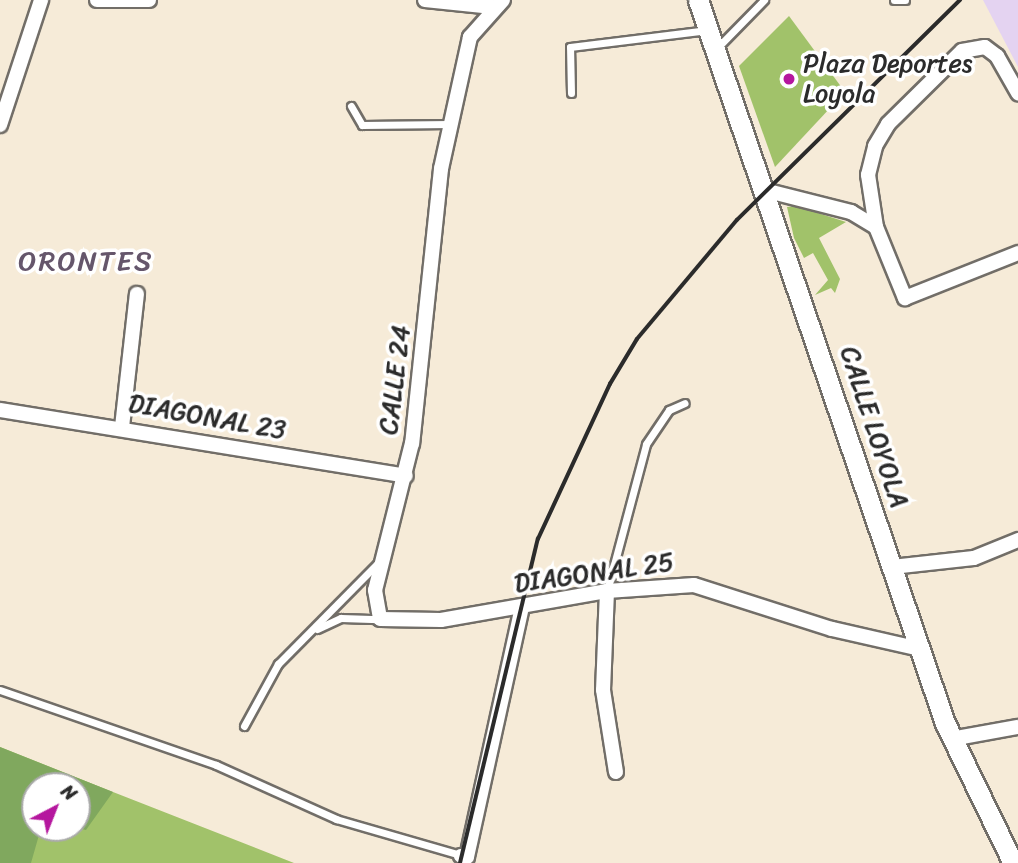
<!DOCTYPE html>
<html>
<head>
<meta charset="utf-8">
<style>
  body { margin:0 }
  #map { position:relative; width:1018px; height:863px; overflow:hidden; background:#f6ebd8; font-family:Sriracha,sans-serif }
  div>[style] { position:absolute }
  .built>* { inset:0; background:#e4d3f1 }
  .green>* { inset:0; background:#a1c26a }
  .forest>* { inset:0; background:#80a85e }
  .roads { filter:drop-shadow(2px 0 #726e68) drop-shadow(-2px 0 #726e68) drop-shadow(0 2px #726e68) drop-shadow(0 -2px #726e68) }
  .service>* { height:7px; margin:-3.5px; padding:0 3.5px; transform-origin:3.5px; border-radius:3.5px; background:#fff }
  .minor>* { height:14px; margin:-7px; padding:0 7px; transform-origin:7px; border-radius:7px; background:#fff }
  .secondary>* { height:19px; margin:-9.5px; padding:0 9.5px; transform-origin:9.5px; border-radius:9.5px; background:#fff }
  .rail>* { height:3.5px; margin:-1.75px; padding:0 1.75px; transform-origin:1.75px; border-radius:1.75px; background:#2b2b2b }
  .dots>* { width:19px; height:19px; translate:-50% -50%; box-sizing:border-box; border:4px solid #fff; border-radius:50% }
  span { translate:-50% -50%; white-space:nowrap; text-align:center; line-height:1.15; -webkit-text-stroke:7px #fff; paint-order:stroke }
  .poi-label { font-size:26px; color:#2b2b2b }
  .left { translate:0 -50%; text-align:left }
  .street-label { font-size:26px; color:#2b2b2b }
  .neighbourhood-label { font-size:28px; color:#65566b; letter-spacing:2px }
  .north { position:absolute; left:21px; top:772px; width:70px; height:70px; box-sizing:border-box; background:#fff; border:2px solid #aaa; border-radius:50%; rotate:42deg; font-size:19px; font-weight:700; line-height:28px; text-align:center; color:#2b2b2b }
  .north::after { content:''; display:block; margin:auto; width:24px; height:32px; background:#b5179e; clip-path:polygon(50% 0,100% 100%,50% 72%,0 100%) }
</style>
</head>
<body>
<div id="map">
  <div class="built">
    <i style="clip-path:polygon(983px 0,1018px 0,1018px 67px)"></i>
  </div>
  <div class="green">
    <i style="clip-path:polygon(789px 16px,845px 92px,775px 167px,739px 66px)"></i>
    <i style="clip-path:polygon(796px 206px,846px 222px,819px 238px,840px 279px,835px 293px,831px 288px,815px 295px,828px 280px,813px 253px,804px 258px,794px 238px,787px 207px)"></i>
    <i style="clip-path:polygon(evenodd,0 747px,113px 792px,294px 863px,0 863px,0 747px,35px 786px,77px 786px,77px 828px,35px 828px,35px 786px)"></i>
  </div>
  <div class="forest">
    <i style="clip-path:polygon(0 747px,113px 792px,86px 830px,77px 828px,77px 786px,35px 786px,35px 828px,41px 828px,31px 863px,0 863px)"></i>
  </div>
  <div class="roads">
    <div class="service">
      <i style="left:894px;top:0;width:11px"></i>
      <i style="left:718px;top:47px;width:66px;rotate:-45.6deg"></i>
      <i style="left:571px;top:93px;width:46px;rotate:-91.2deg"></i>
      <i style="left:570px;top:47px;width:139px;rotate:-7deg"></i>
      <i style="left:351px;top:106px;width:22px;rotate:60deg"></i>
      <i style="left:362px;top:125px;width:88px;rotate:-0.7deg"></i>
      <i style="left:607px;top:591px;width:152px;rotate:-75.1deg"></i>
      <i style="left:646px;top:444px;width:41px;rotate:-55.9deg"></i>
      <i style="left:669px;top:410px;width:17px;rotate:-24deg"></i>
      <i style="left:317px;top:629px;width:26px;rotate:-25deg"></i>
      <i style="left:341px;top:618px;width:38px;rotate:2deg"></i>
      <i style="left:0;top:690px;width:229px;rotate:19.1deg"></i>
      <i style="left:216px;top:765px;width:132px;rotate:24.2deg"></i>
      <i style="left:336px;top:819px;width:130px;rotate:16.1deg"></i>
      <i style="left:244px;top:726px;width:71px;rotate:-61.3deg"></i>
      <i style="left:278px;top:664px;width:142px;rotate:-45.3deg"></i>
    </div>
    <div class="minor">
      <i style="left:97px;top:0;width:52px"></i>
      <i style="left:425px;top:0;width:68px;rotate:5.9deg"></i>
      <i style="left:503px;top:0;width:50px;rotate:131.7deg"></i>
      <i style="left:470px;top:37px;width:135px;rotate:102.4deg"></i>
      <i style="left:441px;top:169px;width:276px;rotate:96deg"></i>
      <i style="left:412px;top:443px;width:152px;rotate:104.1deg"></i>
      <i style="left:375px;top:590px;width:29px;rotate:80deg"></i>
      <i style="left:380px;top:619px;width:61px;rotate:0.9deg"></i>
      <i style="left:441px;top:620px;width:169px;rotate:-9.9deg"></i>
      <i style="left:607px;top:591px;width:87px;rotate:-3.9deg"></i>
      <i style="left:694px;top:585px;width:145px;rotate:17.7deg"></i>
      <i style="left:832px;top:629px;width:90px;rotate:12.8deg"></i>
      <i style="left:0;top:125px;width:132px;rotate:-71.8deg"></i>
      <i style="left:768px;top:191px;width:86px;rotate:14.2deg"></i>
      <i style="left:851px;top:212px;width:29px;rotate:31deg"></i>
      <i style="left:876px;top:227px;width:53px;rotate:-98.7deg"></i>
      <i style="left:868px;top:175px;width:30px;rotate:-76deg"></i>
      <i style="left:875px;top:146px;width:26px;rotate:-59deg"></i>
      <i style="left:888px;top:124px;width:104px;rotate:-44.6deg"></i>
      <i style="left:962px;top:51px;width:23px;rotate:-10deg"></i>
      <i style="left:985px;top:47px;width:15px;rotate:37deg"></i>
      <i style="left:997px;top:56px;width:43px;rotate:60.4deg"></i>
      <i style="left:876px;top:227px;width:77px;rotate:67.8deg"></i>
      <i style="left:905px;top:298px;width:122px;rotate:-21.7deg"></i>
      <i style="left:0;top:410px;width:411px;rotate:9.2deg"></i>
      <i style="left:122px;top:427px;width:134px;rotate:-83.6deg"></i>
      <i style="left:892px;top:567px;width:82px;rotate:-6.3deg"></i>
      <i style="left:974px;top:558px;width:48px;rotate:-22.2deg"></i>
      <i style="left:607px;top:591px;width:99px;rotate:92.3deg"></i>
      <i style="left:603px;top:690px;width:83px;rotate:81deg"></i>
      <i style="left:951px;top:739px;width:68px;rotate:-10.2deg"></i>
      <i style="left:461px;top:856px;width:6px;rotate:9deg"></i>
      <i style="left:467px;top:857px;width:256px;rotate:-77.6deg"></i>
    </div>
    <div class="secondary">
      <i style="left:698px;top:0;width:764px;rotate:71.14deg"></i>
      <i style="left:945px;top:723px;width:156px;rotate:64.1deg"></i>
    </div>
  </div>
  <div class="rail">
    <i style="left:460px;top:863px;width:333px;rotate:-76.5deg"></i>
    <i style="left:538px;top:539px;width:171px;rotate:-65.1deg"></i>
    <i style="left:610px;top:384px;width:52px;rotate:-59deg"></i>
    <i style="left:637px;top:339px;width:155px;rotate:-50deg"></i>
    <i style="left:737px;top:220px;width:313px;rotate:-44.6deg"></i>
  </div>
  <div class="dots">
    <i style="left:789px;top:79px;background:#b5179e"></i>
  </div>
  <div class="poi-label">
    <span class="left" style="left:803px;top:79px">Plaza Deportes<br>Loyola</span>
  </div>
  <div class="street-label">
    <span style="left:395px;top:380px;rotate:-83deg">CALLE 24</span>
    <span style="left:207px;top:417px;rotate:10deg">DIAGONAL 23</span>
    <span style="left:874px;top:427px;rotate:72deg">CALLE LOYOLA</span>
    <span style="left:594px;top:573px;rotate:-8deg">DIAGONAL 25</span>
  </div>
  <div class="neighbourhood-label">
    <span style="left:86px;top:261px">ORONTES</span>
  </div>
  <div class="north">N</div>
</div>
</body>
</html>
